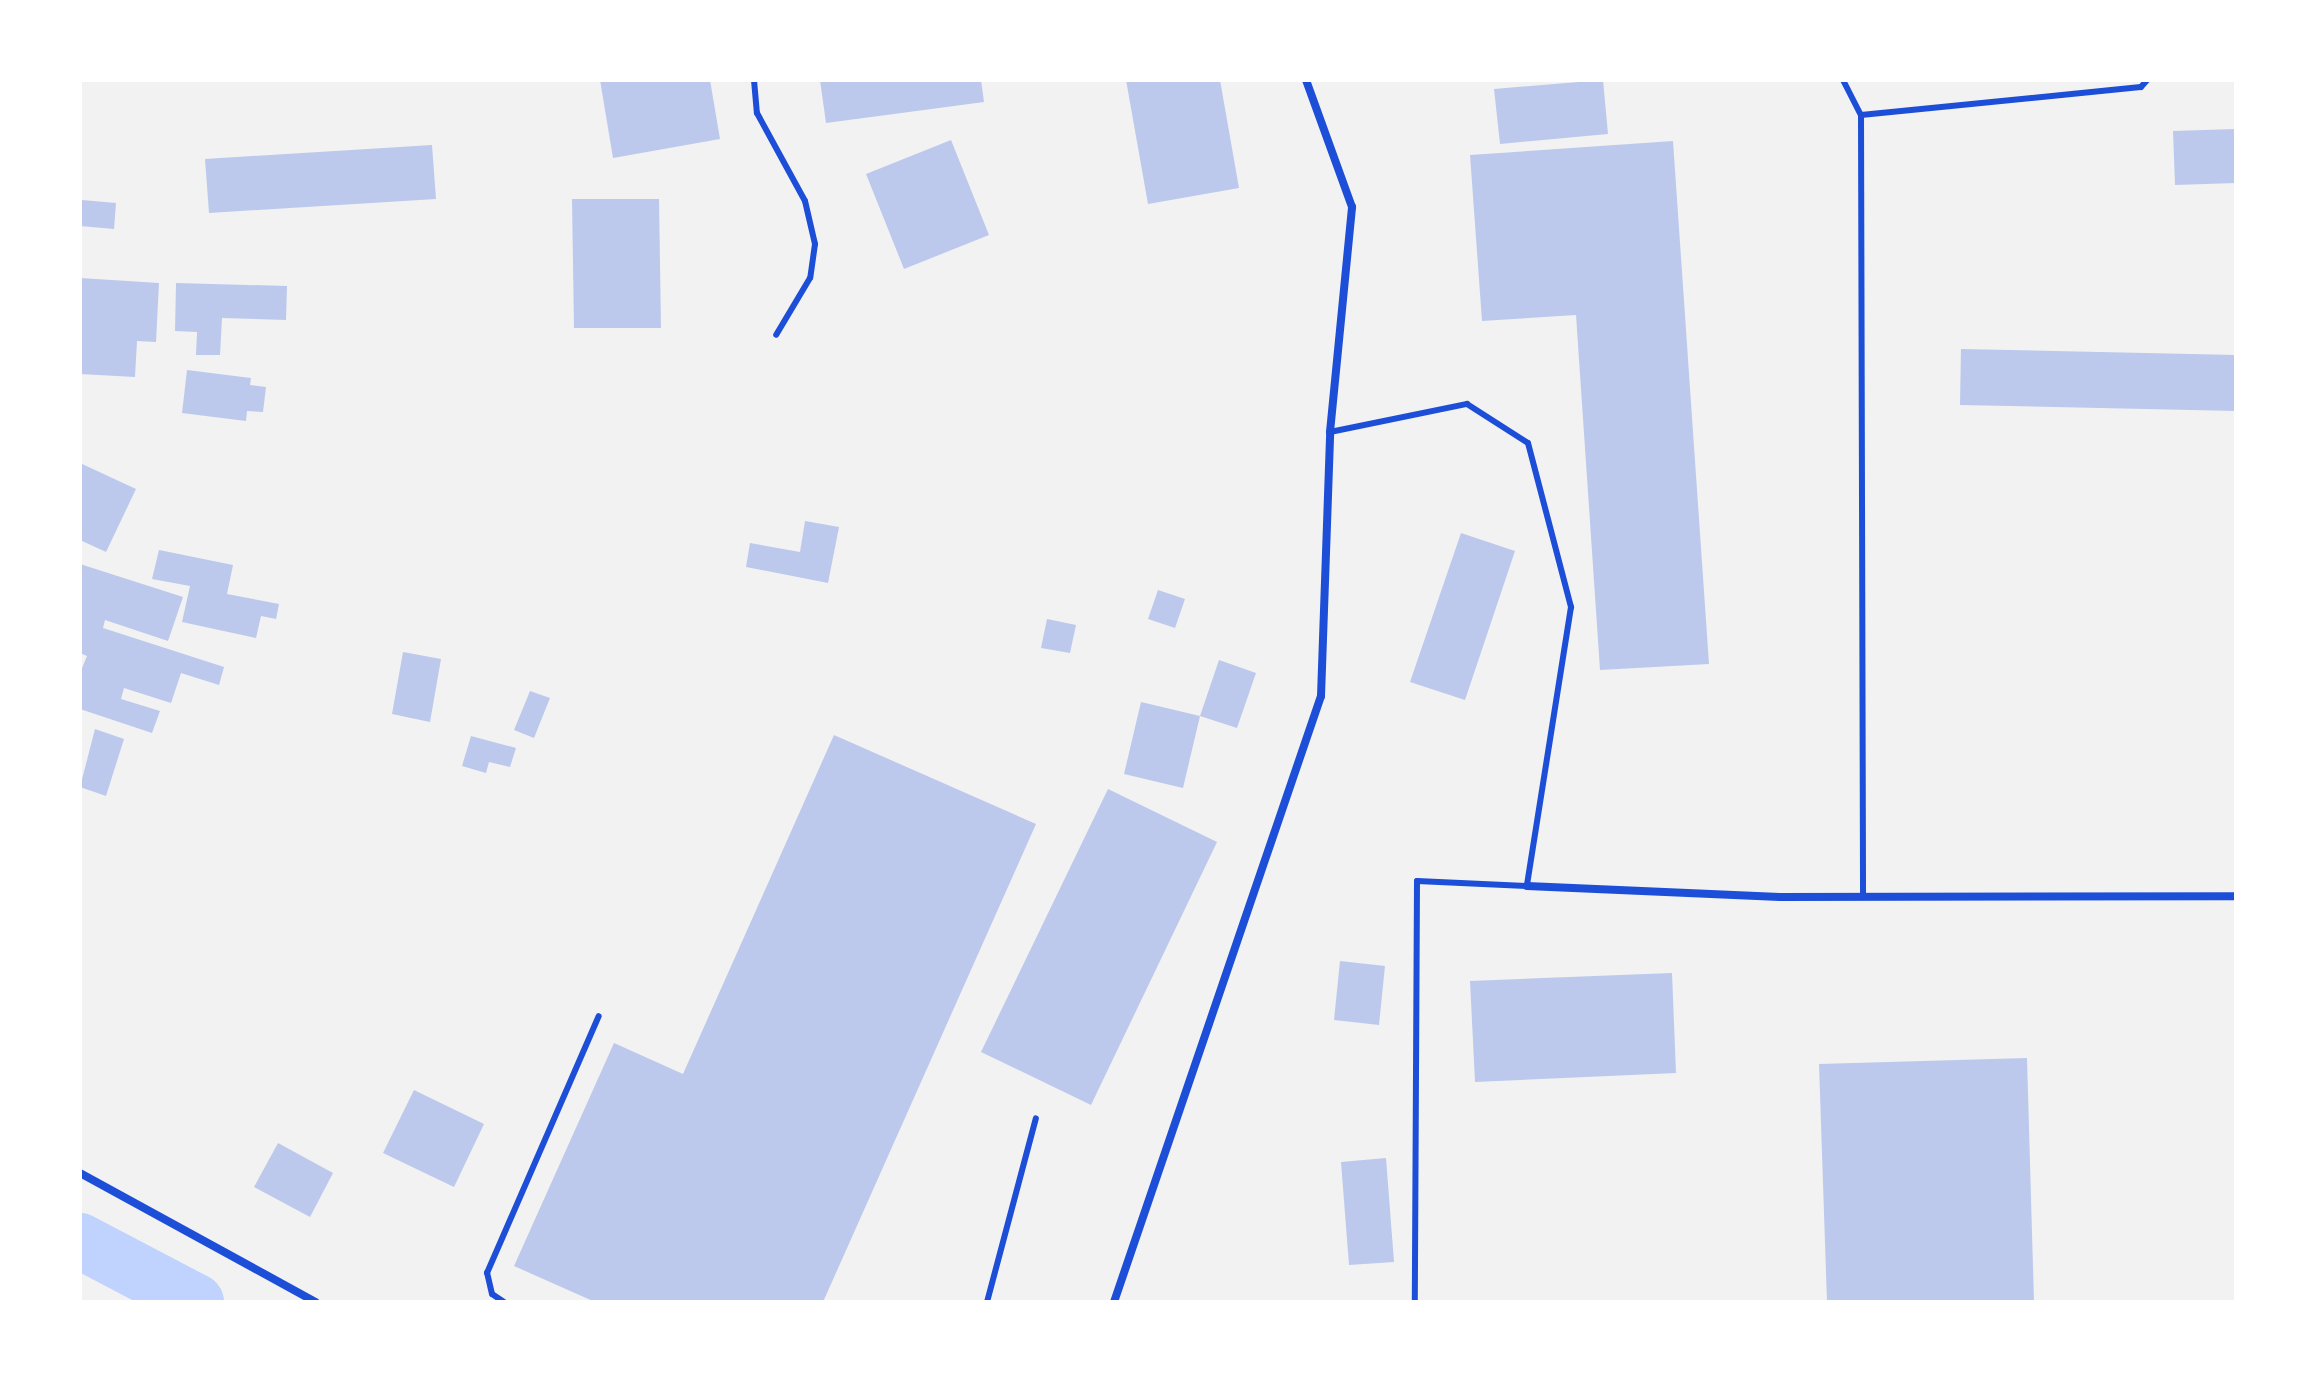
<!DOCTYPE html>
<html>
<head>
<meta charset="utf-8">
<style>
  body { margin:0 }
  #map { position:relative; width:2316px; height:1382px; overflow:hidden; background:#f2f2f2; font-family:"PT Sans Narrow",sans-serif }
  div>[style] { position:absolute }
  .canal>* { height:56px; margin:-28px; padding:0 28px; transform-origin:28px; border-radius:28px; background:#bfd3fe }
  .building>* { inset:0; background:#bdc9ec }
  .service>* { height:6px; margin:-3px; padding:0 3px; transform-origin:3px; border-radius:3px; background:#1d4ed8 }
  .minor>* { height:8px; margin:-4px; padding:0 4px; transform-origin:4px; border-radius:4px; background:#1d4ed8 }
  span { translate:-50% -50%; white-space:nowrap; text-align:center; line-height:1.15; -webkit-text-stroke:7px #fff; paint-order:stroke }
  .frame { position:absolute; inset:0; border:82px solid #fff; pointer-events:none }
</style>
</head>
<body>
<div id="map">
  <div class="canal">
    <i style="left:80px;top:1241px;width:131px;rotate:27.7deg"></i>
  </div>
  <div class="building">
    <i style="clip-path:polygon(600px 80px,710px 80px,720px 139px,613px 158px)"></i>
    <i style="clip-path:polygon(820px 80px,981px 80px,984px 102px,826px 123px)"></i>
    <i style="clip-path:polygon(1126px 80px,1220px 80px,1239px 188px,1148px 204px)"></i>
    <i style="clip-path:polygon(1603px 80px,1608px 134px,1500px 144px,1494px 89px)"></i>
    <i style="clip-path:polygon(2236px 129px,2236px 183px,2175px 185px,2173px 131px)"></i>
    <i style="clip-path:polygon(951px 140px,989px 235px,904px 269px,866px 174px)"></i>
    <i style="clip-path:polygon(1673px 141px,1709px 664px,1600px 670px,1576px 315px,1482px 321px,1470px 155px)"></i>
    <i style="clip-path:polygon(432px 145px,436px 199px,209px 213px,205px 159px)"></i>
    <i style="clip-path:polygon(572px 199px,659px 199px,661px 328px,574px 328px)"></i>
    <i style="clip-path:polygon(82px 200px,116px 203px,114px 229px,80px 226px)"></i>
    <i style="clip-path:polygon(80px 278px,159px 283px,156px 342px,137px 341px,135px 377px,80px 374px)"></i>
    <i style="clip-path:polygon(176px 283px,287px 286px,286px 320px,222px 318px,220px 355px,196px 355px,197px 332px,175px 331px)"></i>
    <i style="clip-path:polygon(1961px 349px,2236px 355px,2236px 411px,1960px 405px)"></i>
    <i style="clip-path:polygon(187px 370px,251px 378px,250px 385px,266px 387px,263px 412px,247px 411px,246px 421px,182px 413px)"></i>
    <i style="clip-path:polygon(80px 463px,136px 489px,106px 552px,80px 540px)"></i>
    <i style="clip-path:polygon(805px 521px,839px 527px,828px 583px,746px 567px,750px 543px,800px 552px)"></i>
    <i style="clip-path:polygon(1461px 533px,1515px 551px,1465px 700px,1410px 682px)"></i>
    <i style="clip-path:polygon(159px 550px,233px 565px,227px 594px,279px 604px,276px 619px,261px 616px,256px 638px,182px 622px,190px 586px,152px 579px)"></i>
    <i style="clip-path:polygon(80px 564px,183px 597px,168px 641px,105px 620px,103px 628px,224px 667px,219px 685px,181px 673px,171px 703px,124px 688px,121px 699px,160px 711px,152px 733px,80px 709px,80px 673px,87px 656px,80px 653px)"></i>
    <i style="clip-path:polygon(1158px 590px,1185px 599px,1175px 628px,1148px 619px)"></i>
    <i style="clip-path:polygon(1047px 619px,1076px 625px,1070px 653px,1041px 648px)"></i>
    <i style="clip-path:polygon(403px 652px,441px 659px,430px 722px,392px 714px)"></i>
    <i style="clip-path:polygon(1219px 660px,1256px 673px,1237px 728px,1200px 716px,1183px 788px,1124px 774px,1141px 702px,1200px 716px)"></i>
    <i style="clip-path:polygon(530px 691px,550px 698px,534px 738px,514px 730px)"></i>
    <i style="clip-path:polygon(95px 729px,124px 739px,106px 796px,80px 787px)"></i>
    <i style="clip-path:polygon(834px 735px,1036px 824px,823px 1302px,595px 1302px,514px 1266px,614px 1043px,683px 1074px)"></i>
    <i style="clip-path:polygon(471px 736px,516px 748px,510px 767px,489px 762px,486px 773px,462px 766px)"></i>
    <i style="clip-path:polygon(1108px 789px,1217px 842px,1091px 1105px,981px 1052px)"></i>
    <i style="clip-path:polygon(1340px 961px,1385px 966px,1379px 1025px,1334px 1020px)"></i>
    <i style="clip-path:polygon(1672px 973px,1676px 1073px,1475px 1082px,1470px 981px)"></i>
    <i style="clip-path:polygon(2027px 1058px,2034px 1302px,1827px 1302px,1819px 1064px)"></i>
    <i style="clip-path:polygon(414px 1090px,484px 1124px,454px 1187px,383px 1153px)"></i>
    <i style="clip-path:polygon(278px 1143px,333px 1173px,310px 1217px,254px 1187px)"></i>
    <i style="clip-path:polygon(1386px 1158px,1394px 1262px,1349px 1265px,1341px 1162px)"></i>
  </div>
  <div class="service">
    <i style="left:754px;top:80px;width:33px;rotate:85deg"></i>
    <i style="left:757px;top:113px;width:100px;rotate:61.4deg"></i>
    <i style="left:805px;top:201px;width:44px;rotate:76.9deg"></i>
    <i style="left:815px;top:244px;width:34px;rotate:98deg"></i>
    <i style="left:810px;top:278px;width:66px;rotate:120.8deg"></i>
    <i style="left:1843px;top:80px;width:39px;rotate:63deg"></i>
    <i style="left:1861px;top:115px;width:782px;rotate:89.85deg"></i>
    <i style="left:1861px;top:115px;width:281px;rotate:-5.7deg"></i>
    <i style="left:2141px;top:87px;width:9px;rotate:-49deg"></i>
    <i style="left:1330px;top:432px;width:140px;rotate:-11.6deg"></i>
    <i style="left:1467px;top:404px;width:72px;rotate:32.6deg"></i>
    <i style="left:1528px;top:443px;width:170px;rotate:75.3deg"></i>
    <i style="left:1571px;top:607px;width:282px;rotate:99deg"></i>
    <i style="left:1527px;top:886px;width:110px;rotate:-177.4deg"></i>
    <i style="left:1417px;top:881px;width:421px;rotate:90.3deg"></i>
    <i style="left:504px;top:1302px;width:14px;rotate:-146deg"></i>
    <i style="left:492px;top:1294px;width:22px;rotate:-103deg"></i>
    <i style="left:487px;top:1273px;width:280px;rotate:-66.5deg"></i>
    <i style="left:987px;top:1302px;width:190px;rotate:-75.1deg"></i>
  </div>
  <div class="minor">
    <i style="left:1527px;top:886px;width:253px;rotate:2.5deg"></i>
    <i style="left:1780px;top:897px;width:456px;rotate:-0.1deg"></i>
    <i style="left:80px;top:1173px;width:269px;rotate:28.7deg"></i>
    <i style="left:1114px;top:1302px;width:640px;rotate:-71.14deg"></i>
    <i style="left:1321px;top:696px;width:264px;rotate:-88deg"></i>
    <i style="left:1330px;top:432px;width:226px;rotate:-84.4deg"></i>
    <i style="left:1352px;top:207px;width:135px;rotate:-109.9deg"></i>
  </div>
  <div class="frame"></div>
</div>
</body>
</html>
